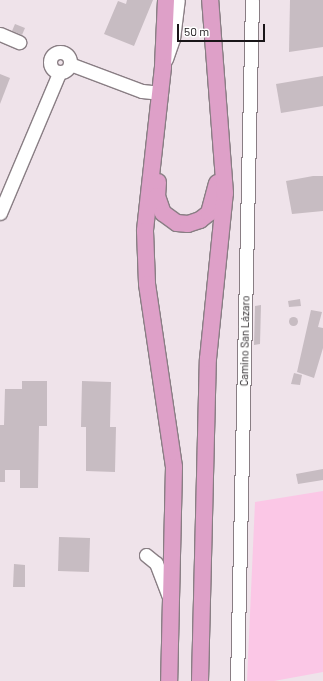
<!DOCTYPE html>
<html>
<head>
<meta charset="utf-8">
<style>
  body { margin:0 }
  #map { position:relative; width:323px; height:681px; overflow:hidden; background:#efe3ea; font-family:Barlow,sans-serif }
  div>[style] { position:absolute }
  .green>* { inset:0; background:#fbc7e6 }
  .building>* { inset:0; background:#c7bcc2 }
  .round { border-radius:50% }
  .roads { filter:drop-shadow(1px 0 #897e84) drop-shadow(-1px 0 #897e84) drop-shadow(0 1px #897e84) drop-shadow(0 -1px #897e84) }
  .minor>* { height:13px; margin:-6.5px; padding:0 6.5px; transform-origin:6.5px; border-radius:6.5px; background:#fff }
  .minor>.ring { margin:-6.5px; padding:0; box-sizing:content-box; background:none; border:13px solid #fff; border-radius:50% }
  .major>* { height:16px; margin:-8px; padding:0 8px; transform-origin:8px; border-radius:8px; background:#dea0c8 }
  span { translate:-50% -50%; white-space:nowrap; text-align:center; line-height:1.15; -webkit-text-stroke:3px #fff; paint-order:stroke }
  .street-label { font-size:11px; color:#191518 }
  .scale { position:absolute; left:177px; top:24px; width:88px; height:18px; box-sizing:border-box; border:2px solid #191518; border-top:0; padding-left:5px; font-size:12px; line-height:14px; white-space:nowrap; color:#191518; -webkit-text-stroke:3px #fff; paint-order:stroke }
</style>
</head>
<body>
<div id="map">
  <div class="green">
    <i style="clip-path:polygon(323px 491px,323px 672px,274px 681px,247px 681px,255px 502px)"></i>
  </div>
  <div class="building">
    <i style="clip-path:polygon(127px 0,153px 0,134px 46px,104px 34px,118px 1px,126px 4px)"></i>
    <i style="clip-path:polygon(290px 0,323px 0,323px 47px,289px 52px)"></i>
    <i style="clip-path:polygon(15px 24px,25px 28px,22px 35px,12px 31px)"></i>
    <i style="clip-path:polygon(0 74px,10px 78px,0 104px)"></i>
    <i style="clip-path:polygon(323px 76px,323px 106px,281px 113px,276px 84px)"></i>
    <i style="clip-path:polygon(313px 176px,323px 176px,323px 211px,292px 214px,286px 181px)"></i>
    <i style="clip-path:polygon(300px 299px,301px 306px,289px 307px,288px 301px)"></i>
    <i style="clip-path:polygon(261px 305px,260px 344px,254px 345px,255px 306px)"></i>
    <i style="clip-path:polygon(311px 310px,322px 312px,318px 327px,323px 328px,323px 348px,314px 378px,297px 372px)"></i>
    <i class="round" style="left:288.5px;top:316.5px;width:9px;height:9px"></i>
    <i style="clip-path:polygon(294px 373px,302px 375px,300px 385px,291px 384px)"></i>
    <i style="clip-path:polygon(22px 381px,47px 381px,47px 426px,39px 426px,38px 488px,20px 488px,20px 470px,5px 470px,5px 482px,0 482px,0 425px,4px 425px,5px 389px,22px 389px)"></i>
    <i style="clip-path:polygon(82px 381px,111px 382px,110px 427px,116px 427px,115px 472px,86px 471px,86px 427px,81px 427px)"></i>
    <i style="clip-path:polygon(323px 469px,323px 480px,298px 484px,296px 474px)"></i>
    <i style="clip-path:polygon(59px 537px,90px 538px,89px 572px,58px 571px)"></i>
    <i style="clip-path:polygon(14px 564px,25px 565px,25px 587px,13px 587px)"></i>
  </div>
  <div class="roads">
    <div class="minor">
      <i style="left:0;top:34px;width:21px;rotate:23deg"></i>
      <i class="ring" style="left:50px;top:52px;width:7px;height:7px"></i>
      <i style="left:166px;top:59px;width:21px;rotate:-71deg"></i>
      <i style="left:173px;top:39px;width:39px;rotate:-83deg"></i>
      <i style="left:70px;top:64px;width:77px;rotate:20.6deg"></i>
      <i style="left:142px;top:91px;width:19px;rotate:6deg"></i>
      <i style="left:0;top:213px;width:152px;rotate:-67.1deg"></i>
      <i style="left:146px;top:555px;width:13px;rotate:39deg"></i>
      <i style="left:156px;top:563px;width:36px;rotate:69deg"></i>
      <i style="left:237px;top:681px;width:681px;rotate:-88.74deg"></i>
    </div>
    <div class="major">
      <i style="left:166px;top:0;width:67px;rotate:92.6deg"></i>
      <i style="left:163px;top:67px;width:165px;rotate:96.3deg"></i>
      <i style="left:145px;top:231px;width:53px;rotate:87.8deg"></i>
      <i style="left:147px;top:284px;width:185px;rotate:81.6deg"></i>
      <i style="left:174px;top:467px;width:214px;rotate:91.3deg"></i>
      <i style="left:158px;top:182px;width:14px;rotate:94deg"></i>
      <i style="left:157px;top:196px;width:18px;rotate:71deg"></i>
      <i style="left:163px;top:213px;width:17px;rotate:36deg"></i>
      <i style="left:177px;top:223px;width:11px;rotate:5deg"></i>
      <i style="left:188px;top:224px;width:13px;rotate:-18deg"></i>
      <i style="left:200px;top:220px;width:11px;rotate:-38deg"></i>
      <i style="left:209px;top:213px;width:31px;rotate:-75deg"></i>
      <i style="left:200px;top:681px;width:322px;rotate:-88.6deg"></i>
      <i style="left:208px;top:359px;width:167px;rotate:-84.2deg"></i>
      <i style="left:225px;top:193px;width:194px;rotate:-94.4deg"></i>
    </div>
  </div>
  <div class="street-label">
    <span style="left:245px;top:341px;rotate:-89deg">Camino San Lázaro</span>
  </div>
  <div class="scale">50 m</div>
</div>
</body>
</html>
